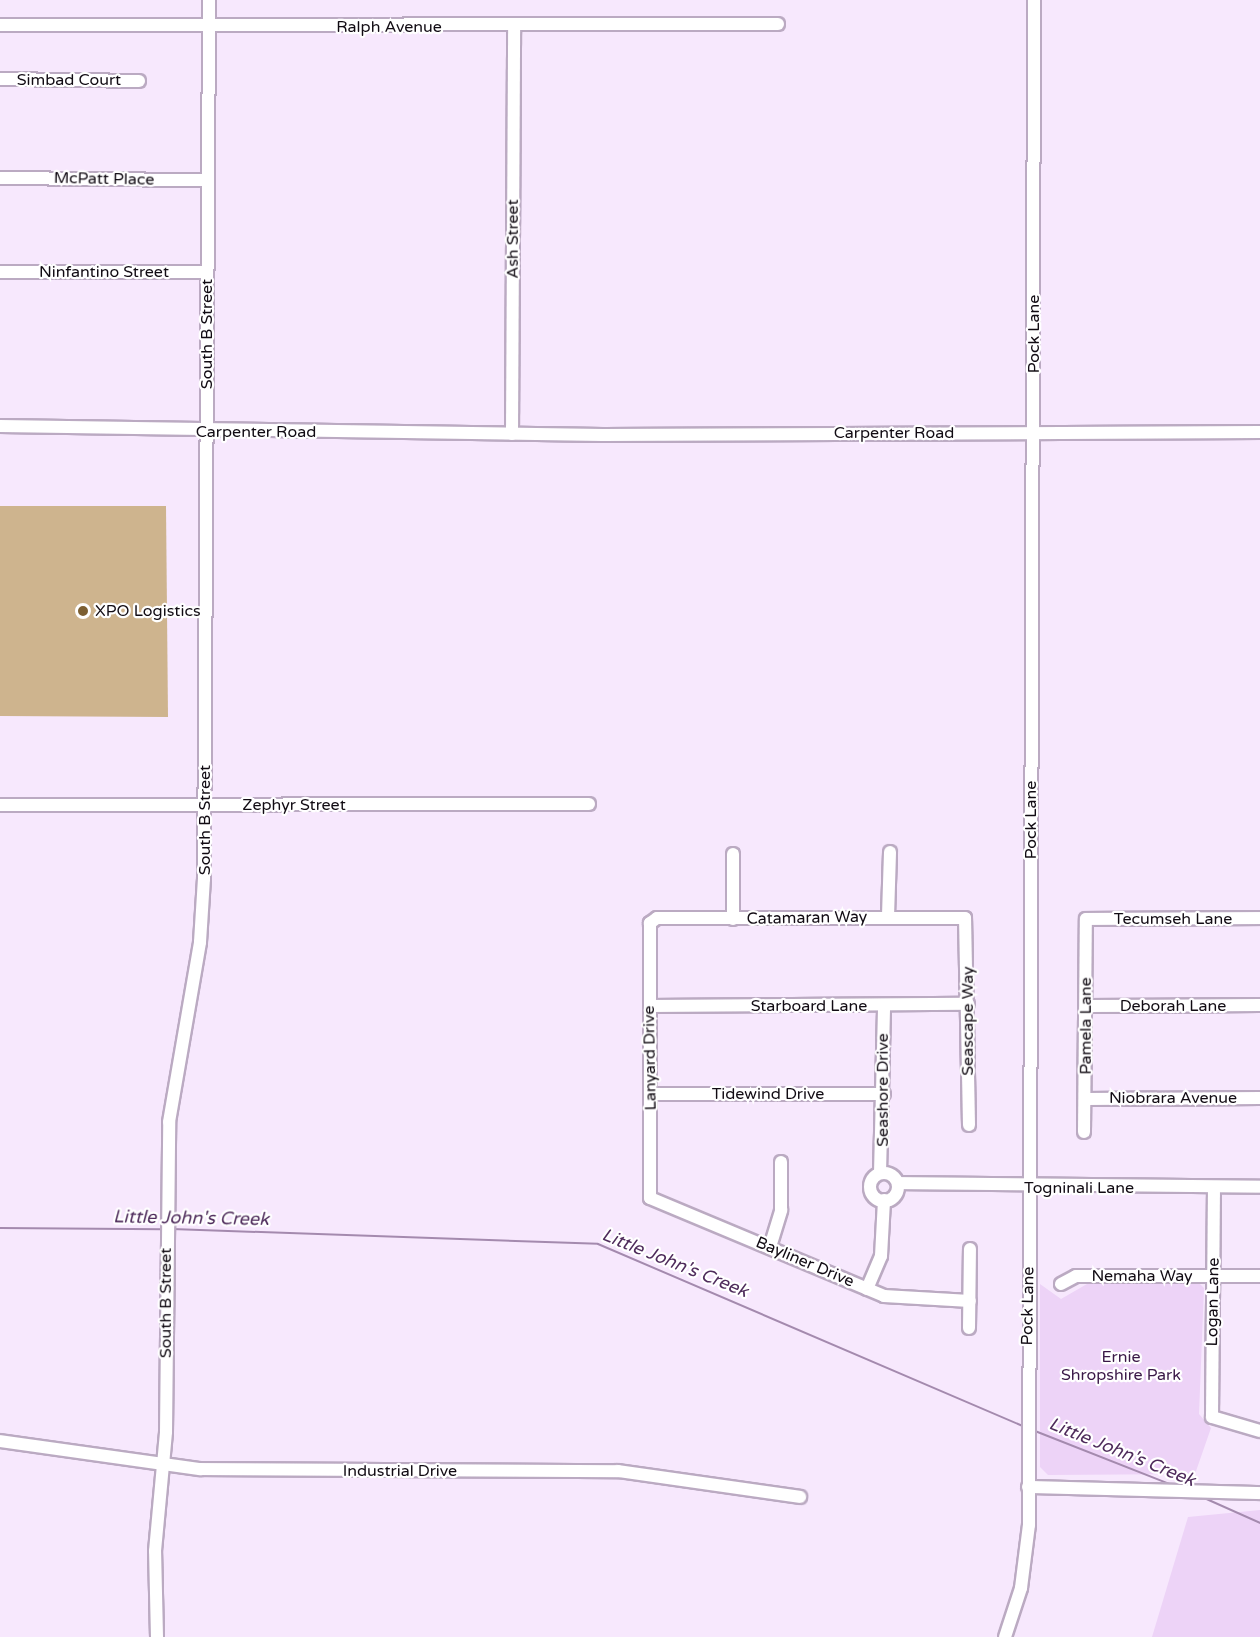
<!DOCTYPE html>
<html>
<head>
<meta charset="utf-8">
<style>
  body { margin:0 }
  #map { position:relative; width:1260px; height:1637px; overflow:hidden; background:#f7e8fd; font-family:"Varela Round",sans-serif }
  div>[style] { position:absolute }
  .green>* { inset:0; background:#edd3f7 }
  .stream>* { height:2px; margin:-1px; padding:0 1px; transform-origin:1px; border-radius:1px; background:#a48aae }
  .building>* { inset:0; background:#ceb48e }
  .roads { filter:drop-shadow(2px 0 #bbaac2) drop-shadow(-2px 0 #bbaac2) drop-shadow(0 2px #bbaac2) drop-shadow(0 -2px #bbaac2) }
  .minor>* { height:12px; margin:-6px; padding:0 6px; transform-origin:6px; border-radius:6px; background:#fff }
  .minor>.ring { margin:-6px; padding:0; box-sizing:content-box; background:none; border:12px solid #fff; border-radius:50% }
  .dots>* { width:16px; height:16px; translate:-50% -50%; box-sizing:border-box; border:3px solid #fff; border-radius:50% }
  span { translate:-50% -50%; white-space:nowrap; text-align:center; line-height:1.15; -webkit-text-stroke:4.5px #fff; paint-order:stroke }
  .street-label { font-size:16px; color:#110b13 }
  .poi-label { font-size:16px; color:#110b13 }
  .left { translate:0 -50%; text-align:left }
  .park-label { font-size:16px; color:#3a1847 }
  .water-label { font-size:18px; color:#4f2c5c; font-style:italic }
</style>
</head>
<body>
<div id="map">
  <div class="green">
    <i style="clip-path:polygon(1199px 1283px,1204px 1288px,1199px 1414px,1211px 1428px,1195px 1474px,1048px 1475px,1040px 1467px,1040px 1284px,1061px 1299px,1087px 1284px)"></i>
    <i style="clip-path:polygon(1260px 1510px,1260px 1637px,1152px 1637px,1188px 1517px)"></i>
  </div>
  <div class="stream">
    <i style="left:0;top:1228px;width:163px;rotate:0.4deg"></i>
    <i style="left:172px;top:1229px;width:426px;rotate:2deg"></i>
    <i style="left:598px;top:1244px;width:464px;rotate:23.2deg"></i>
    <i style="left:1035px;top:1431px;width:147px;rotate:21.5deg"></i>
    <i style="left:1202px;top:1497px;width:64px;rotate:24.1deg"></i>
  </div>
  <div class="building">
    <i style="clip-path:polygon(0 506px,166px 506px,168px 717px,0 716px)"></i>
  </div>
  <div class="roads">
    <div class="minor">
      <i style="left:0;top:25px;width:778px;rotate:-0.07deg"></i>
      <i style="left:0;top:79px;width:139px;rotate:0.8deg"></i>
      <i style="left:0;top:178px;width:208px;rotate:0.6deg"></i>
      <i style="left:0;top:272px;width:207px"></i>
      <i style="left:0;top:426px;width:603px;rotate:0.86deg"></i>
      <i style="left:603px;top:435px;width:657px;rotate:-0.26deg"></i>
      <i style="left:512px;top:434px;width:406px;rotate:-89.7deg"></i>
      <i style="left:0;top:805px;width:589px;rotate:-0.1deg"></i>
      <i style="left:888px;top:916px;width:64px;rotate:-88.2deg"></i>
      <i style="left:733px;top:919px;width:65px;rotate:-90deg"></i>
      <i style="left:650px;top:1006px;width:318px;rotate:-0.4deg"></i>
      <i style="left:1086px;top:1006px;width:174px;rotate:-0.3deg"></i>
      <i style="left:652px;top:1094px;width:232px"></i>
      <i style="left:1086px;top:1099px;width:174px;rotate:-0.3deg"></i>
      <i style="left:969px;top:1125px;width:207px;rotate:-91.1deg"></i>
      <i style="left:965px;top:918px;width:308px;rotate:180deg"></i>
      <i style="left:657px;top:918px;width:9px;rotate:144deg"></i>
      <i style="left:650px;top:923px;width:275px;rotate:90deg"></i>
      <i style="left:650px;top:1198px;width:254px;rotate:22.7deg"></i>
      <i style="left:884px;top:1296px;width:86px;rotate:3.3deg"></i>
      <i style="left:1084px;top:1132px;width:213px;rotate:-89.5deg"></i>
      <i style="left:1086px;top:919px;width:174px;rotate:-0.3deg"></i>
      <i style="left:880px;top:1173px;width:167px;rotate:-88.6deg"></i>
      <i class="ring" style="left:870px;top:1173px;width:16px;height:16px"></i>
      <i style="left:898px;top:1183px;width:362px;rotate:0.6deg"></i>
      <i style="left:1214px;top:1187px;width:230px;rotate:90.5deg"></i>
      <i style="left:1212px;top:1417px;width:50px;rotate:16.3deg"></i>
      <i style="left:770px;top:1247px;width:39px;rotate:-73deg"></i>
      <i style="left:781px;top:1210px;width:48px;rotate:-90deg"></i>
      <i style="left:1061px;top:1284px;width:17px;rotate:-28deg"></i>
      <i style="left:1076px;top:1276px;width:184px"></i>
      <i style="left:867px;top:1289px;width:36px;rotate:-67deg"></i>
      <i style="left:881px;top:1256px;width:56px;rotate:-86.9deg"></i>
      <i style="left:969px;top:1328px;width:79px;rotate:-89.3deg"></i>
      <i style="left:0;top:1441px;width:202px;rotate:8deg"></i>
      <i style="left:200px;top:1469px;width:418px;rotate:0.3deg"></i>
      <i style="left:618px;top:1471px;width:184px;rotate:8.1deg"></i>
      <i style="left:1028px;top:1487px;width:232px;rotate:1.5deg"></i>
      <i style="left:157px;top:1637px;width:86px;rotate:-91.3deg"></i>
      <i style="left:155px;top:1551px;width:120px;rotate:-84.7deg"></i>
      <i style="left:166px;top:1432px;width:310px;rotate:-89.4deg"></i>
      <i style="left:169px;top:1122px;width:183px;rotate:-80.2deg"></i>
      <i style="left:200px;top:942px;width:63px;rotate:-86.4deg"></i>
      <i style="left:204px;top:879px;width:879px;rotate:-89.67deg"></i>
      <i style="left:1005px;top:1637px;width:52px;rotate:-71.9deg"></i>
      <i style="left:1021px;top:1588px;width:64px;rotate:-82.8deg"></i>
      <i style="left:1029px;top:1525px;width:1525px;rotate:-89.81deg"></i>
    </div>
  </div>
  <div class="dots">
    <i style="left:83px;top:611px;background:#7c5f32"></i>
  </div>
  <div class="street-label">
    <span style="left:389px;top:27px">Ralph Avenue</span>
    <span style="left:69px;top:80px">Simbad Court</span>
    <span style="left:104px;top:179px;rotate:1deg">McPatt Place</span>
    <span style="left:513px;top:239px;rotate:-90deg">Ash Street</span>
    <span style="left:104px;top:272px">Ninfantino Street</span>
    <span style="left:207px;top:334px;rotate:-90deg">South B Street</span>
    <span style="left:1034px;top:334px;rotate:-90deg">Pock Lane</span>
    <span style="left:256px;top:432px">Carpenter Road</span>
    <span style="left:894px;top:433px">Carpenter Road</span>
    <span style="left:294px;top:805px">Zephyr Street</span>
    <span style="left:205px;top:820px;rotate:-90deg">South B Street</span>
    <span style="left:1031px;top:820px;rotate:-90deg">Pock Lane</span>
    <span style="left:807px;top:918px;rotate:-1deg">Catamaran Way</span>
    <span style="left:1173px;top:919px">Tecumseh Lane</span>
    <span style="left:809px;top:1006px">Starboard Lane</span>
    <span style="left:1173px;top:1006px">Deborah Lane</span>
    <span style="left:968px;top:1021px;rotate:-90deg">Seascape Way</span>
    <span style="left:1086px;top:1026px;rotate:-90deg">Pamela Lane</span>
    <span style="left:650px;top:1058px;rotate:-91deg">Lanyard Drive</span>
    <span style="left:883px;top:1090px;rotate:-90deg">Seashore Drive</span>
    <span style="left:768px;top:1094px">Tidewind Drive</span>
    <span style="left:1173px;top:1098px">Niobrara Avenue</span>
    <span style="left:1079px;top:1188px">Togninali Lane</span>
    <span style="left:805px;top:1262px;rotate:23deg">Bayliner Drive</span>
    <span style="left:1142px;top:1276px">Nemaha Way</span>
    <span style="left:1213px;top:1302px;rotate:-89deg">Logan Lane</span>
    <span style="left:166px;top:1303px;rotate:-90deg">South B Street</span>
    <span style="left:1028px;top:1306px;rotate:-89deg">Pock Lane</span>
    <span style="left:400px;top:1471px">Industrial Drive</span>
  </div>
  <div class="poi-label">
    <span class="left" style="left:95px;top:611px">XPO Logistics</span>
  </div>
  <div class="park-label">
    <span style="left:1121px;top:1366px">Ernie<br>Shropshire Park</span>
  </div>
  <div class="water-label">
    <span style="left:191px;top:1218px;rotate:1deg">Little John's Creek</span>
    <span style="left:675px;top:1263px;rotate:22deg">Little John's Creek</span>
    <span style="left:1122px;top:1452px;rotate:22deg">Little John's Creek</span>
  </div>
</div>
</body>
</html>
